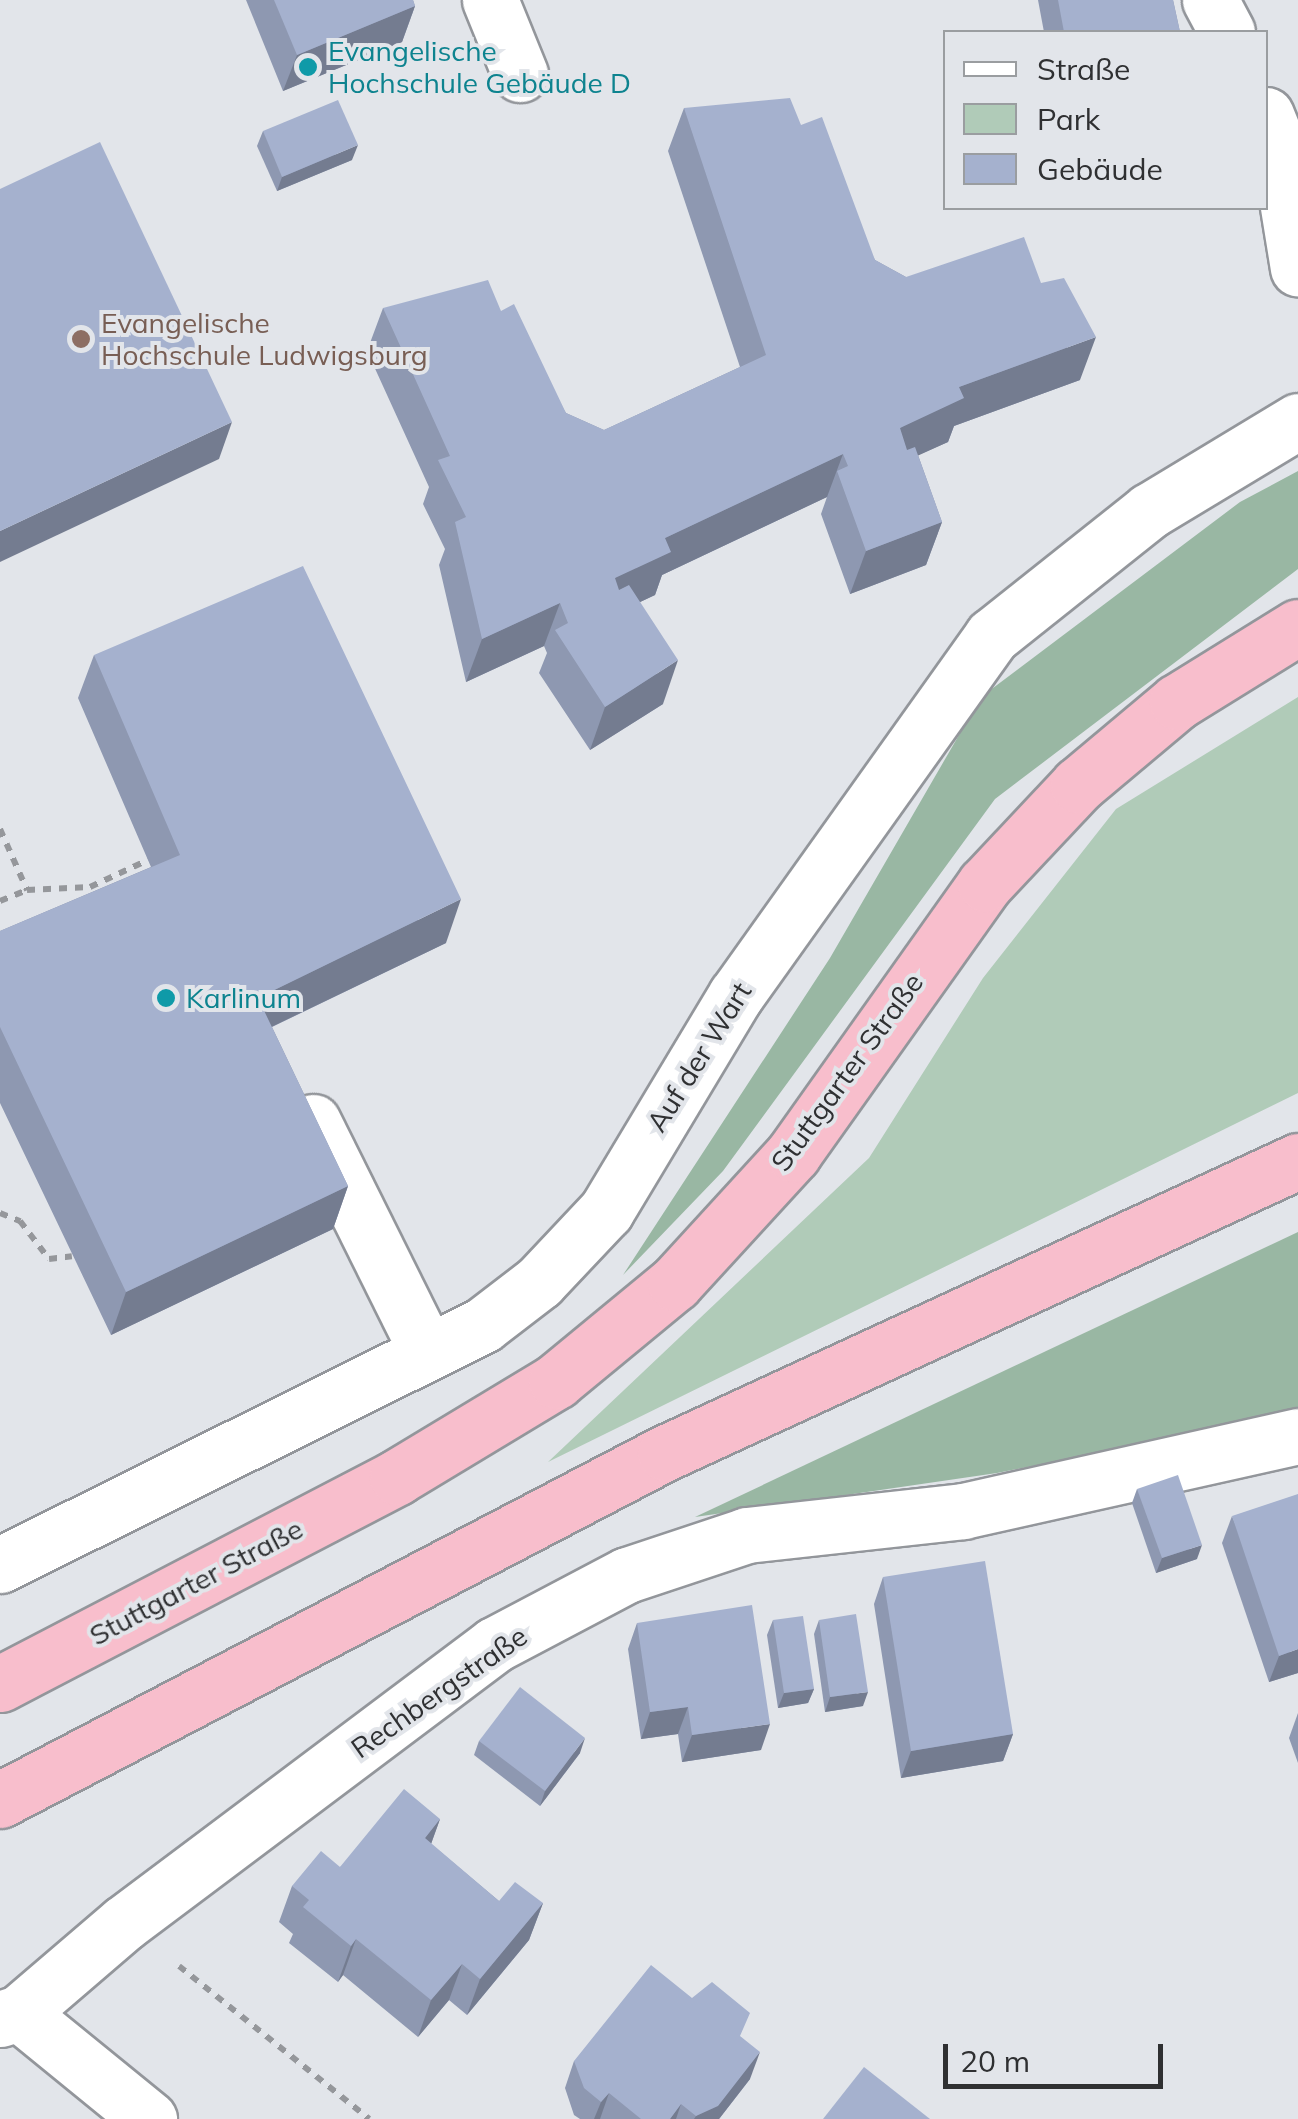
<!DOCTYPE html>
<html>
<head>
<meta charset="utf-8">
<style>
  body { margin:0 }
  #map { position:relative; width:1298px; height:2119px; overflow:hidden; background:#e2e5ea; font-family:Mulish,sans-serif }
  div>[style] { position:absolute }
  .green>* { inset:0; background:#b0cbb8 }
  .forest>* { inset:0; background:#99b7a3 }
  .path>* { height:6px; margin-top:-3px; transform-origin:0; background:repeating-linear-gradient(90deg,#95979b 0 8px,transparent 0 16px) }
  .roads { filter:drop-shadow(2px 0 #93969b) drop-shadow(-2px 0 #93969b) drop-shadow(0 2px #93969b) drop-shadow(0 -2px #93969b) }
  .minor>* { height:55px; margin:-27.5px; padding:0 27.5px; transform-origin:27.5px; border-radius:27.5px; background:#fff }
  .highway>* { height:55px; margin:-27.5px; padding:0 27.5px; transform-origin:27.5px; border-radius:27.5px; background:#f8becc }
  .wall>* { inset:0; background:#8e98b1 }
  .shaded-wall>* { inset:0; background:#747c90 }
  .building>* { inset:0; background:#a5b1ce }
  .dots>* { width:28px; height:28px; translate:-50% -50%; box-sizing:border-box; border:5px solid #e2e5ea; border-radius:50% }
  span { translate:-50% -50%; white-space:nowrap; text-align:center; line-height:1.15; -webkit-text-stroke:8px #e2e5ea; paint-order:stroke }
  .culture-label { font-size:28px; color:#0d838f }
  .left { translate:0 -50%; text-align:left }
  .education-label { font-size:28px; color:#785e54 }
  .street-label { font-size:28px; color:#2f3032 }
  .legend { position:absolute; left:943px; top:30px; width:325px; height:180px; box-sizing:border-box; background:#e2e5ea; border:2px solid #9a9da0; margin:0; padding:12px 18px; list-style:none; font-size:30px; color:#2f3032 }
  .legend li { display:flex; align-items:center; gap:20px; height:50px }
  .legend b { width:50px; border:2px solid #9a9da0 }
  .scale { position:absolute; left:943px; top:2044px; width:220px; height:45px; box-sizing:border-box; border:5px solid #2f3032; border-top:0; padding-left:12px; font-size:30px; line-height:35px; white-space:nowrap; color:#2f3032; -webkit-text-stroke:8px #e2e5ea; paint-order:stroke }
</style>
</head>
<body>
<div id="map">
  <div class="green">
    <i style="clip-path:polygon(1298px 697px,1298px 1093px,548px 1462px,869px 1158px,983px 978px,1116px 809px)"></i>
  </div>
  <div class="forest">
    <i style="clip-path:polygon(1298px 471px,1298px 569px,995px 799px,723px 1171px,623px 1275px,830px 958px,981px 697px,1240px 502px)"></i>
    <i style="clip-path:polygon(1298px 1232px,1298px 1413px,997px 1473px,695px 1517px)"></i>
  </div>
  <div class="path">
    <i style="left:0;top:829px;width:67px;rotate:66.1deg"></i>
    <i style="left:0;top:901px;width:29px;rotate:-22deg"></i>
    <i style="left:27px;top:890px;width:63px;rotate:-2.7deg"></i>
    <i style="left:90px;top:887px;width:64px;rotate:-25deg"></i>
    <i style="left:0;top:1213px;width:22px;rotate:22deg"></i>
    <i style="left:20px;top:1221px;width:48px;rotate:52.7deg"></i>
    <i style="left:49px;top:1259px;width:23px;rotate:-7deg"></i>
    <i style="left:179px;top:1966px;width:244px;rotate:38.8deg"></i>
  </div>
  <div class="roads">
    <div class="minor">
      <i style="left:490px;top:0;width:80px;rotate:67.9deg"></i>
      <i style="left:1210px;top:0;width:36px;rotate:62deg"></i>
      <i style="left:1266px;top:115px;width:32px;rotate:68deg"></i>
      <i style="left:1278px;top:145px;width:125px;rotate:80.8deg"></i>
      <i style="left:313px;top:1122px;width:257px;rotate:63.6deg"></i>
      <i style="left:0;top:1565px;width:539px;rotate:-26.42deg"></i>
      <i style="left:483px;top:1325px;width:71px;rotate:-37.5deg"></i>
      <i style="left:539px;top:1282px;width:98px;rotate:-46.7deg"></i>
      <i style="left:606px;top:1211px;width:252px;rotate:-59deg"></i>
      <i style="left:736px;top:995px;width:441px;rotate:-54.5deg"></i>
      <i style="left:992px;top:636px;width:201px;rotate:-38.5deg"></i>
      <i style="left:1149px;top:511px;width:174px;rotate:-31.1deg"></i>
      <i style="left:19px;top:2013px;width:168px;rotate:39.2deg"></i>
      <i style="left:0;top:2019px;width:20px;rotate:-18deg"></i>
      <i style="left:19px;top:2013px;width:138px;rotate:-40.6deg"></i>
      <i style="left:124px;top:1923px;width:463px;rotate:-36.9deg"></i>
      <i style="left:494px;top:1645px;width:150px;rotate:-27.8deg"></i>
      <i style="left:627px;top:1575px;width:126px;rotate:-18.4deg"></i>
      <i style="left:747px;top:1535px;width:217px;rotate:-6.3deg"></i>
      <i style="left:963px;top:1511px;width:343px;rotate:-12.6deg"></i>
    </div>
    <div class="highway">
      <i style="left:0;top:1684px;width:448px;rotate:-27.5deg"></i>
      <i style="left:397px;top:1477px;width:186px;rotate:-31.1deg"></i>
      <i style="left:556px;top:1381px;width:154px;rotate:-39.5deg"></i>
      <i style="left:675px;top:1283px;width:175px;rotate:-47.5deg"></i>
      <i style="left:793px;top:1154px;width:331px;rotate:-54.6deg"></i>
      <i style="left:985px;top:884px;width:136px;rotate:-46.8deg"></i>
      <i style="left:1078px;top:785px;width:129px;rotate:-40deg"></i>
      <i style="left:1177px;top:702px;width:142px;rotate:-31.8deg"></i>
      <i style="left:0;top:1800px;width:750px;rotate:-27.56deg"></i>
      <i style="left:665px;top:1453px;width:697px;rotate:-24.76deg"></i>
    </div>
  </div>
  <div class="wall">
    <i style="clip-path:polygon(246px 0,413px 0,415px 6px,402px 42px,283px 91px)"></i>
    <i style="clip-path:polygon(1038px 0,1173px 0,1180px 32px,1044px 32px)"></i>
    <i style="clip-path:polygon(684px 108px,801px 125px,875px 260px,906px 277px,1041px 283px,1080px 380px,954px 426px,948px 442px,918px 455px,942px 522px,926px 565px,850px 594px,821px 514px,827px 497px,662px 575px,655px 595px,640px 602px,663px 704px,590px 750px,539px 673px,547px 653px,544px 646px,466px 682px,439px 565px,445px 549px,423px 504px,429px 487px,367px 351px,383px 308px,501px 311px,566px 413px,604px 430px,740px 367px,668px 151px)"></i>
    <i style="clip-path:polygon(263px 131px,352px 160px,277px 191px,257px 146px)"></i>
    <i style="clip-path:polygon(94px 655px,446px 943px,272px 1027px,348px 1186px,333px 1229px,111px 1335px,0 1103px,0 931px,151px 867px,78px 698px)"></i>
    <i style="clip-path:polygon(1137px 1489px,1197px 1559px,1156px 1573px,1132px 1503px)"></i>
    <i style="clip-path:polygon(1232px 1516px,1298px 1673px,1269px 1682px,1222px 1543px)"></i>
    <i style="clip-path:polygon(883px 1577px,1013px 1734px,1003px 1761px,901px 1778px,874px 1604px)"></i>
    <i style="clip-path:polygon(773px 1620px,814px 1689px,808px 1703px,778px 1708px,767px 1635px)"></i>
    <i style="clip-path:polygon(819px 1620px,863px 1706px,825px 1712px,814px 1634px)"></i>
    <i style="clip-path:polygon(637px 1623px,761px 1750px,682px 1762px,678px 1734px,641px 1739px,628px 1649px)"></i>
    <i style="clip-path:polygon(1298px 1713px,1298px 1763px,1289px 1738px)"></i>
    <i style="clip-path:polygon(479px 1741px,580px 1753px,540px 1806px,474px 1755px)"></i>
    <i style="clip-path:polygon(440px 1819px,431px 1844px,499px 1901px,543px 1903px,529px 1940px,467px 2015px,449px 2000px,418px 2037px,343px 1975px,338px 1982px,289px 1943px,293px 1934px,279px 1922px,292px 1886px,340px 1867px)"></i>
    <i style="clip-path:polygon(741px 2037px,750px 2079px,719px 2119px,580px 2119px,574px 2115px,565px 2088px,574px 2061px)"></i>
  </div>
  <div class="shaded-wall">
    <i style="clip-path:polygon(415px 6px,402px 42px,283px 91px,297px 55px)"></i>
    <i style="clip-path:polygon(358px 145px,352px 160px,277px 191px,282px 177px)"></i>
    <i style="clip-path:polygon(1096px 337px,1080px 380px,954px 426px,948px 442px,884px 471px,900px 428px,959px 387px)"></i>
    <i style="clip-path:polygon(232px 422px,219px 459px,0 562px,0 531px)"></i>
    <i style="clip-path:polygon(843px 454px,827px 497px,662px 575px,655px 595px,600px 621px,615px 578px,665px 538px)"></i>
    <i style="clip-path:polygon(942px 522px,926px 565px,850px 594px,866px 551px)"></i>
    <i style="clip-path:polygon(560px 603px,544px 646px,466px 682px,482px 639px)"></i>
    <i style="clip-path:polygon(678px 660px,663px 704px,590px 750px,605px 707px)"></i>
    <i style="clip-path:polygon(461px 899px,446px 943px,242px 1041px,258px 998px)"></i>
    <i style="clip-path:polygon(348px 1186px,333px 1229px,111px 1335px,126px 1292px)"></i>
    <i style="clip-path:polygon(1202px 1545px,1197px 1559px,1156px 1573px,1162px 1558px)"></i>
    <i style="clip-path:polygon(1298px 1649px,1298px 1673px,1269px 1682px,1279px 1656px)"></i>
    <i style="clip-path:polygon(814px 1689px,808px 1703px,778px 1708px,784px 1693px)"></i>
    <i style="clip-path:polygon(868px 1692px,863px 1706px,825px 1712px,830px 1697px)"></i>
    <i style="clip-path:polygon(688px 1707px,678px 1734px,641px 1739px,650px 1712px)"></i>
    <i style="clip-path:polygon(770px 1724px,761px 1750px,682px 1762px,692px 1735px)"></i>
    <i style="clip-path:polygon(1013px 1734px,1003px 1761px,901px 1778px,911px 1751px)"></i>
    <i style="clip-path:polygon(585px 1738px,580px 1753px,540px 1806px,545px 1791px)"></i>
    <i style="clip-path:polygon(440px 1819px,427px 1855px,425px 1838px)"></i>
    <i style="clip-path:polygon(543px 1903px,529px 1940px,467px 2015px,480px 1979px)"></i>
    <i style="clip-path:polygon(356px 1939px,343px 1975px,338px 1982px,351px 1946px)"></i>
    <i style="clip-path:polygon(462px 1964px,449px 2000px,418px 2037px,431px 2000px)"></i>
    <i style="clip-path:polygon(760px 2052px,750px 2079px,719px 2119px,694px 2119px,696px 2116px)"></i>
    <i style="clip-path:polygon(609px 2093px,600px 2119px,594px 2119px,601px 2102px)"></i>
    <i style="clip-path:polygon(681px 2104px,676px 2119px,670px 2119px)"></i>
  </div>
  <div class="building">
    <i style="clip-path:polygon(274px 0,413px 0,415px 6px,297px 55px)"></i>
    <i style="clip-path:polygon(1058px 0,1173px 0,1180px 32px,1064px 32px)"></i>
    <i style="clip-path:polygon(790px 98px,801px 125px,822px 117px,875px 260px,906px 277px,1024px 237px,1041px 283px,1064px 278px,1096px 337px,959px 387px,964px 398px,900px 428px,907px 450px,915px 447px,942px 522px,866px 551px,837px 471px,848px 466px,843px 454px,665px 538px,671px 552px,615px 578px,619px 590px,629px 585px,678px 660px,605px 707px,555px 630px,568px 623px,560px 603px,482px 639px,455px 522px,466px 517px,438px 460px,450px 456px,383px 308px,488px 280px,501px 311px,514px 304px,566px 413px,604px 430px,766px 355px,684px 108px)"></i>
    <i style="clip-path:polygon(338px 100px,358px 145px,282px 177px,263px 131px)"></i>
    <i style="clip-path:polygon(100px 142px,232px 422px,0 531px,0 189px)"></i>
    <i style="clip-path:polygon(303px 566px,461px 899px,258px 998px,348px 1186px,126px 1292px,0 1027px,0 931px,180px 855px,94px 655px)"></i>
    <i style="clip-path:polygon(1178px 1475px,1202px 1545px,1162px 1558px,1137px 1489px)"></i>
    <i style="clip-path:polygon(1298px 1494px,1298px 1649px,1279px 1656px,1232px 1516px)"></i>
    <i style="clip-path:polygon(985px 1561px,1013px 1734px,911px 1751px,883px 1577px)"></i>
    <i style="clip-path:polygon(752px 1605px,770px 1724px,692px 1735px,688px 1707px,650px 1712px,637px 1623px)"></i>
    <i style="clip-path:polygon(856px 1614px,868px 1692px,830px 1697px,819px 1620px)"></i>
    <i style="clip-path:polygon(803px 1616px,814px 1689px,784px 1693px,773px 1620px)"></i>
    <i style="clip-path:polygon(520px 1687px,585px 1738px,545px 1791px,479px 1741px)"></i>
    <i style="clip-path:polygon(404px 1789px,440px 1819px,425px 1838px,499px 1901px,515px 1882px,543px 1903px,480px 1979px,462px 1964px,431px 2000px,356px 1939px,351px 1946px,303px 1907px,309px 1900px,292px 1886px,321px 1851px,340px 1867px)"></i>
    <i style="clip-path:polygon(651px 1965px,692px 1998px,712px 1982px,750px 2013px,740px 2036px,760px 2052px,718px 2106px,696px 2116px,681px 2104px,670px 2119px,641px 2119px,609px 2093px,601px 2102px,584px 2088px,574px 2061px)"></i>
    <i style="clip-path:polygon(864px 2067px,930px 2119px,823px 2119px)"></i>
  </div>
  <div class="dots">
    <i style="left:308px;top:67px;background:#0f9aa8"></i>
    <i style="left:81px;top:339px;background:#8d6e63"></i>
    <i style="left:166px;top:998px;background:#0f9aa8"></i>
  </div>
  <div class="culture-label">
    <span class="left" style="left:328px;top:67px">Evangelische<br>Hochschule Gebäude D</span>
    <span class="left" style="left:186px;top:998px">Karlinum</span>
  </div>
  <div class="education-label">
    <span class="left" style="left:101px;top:339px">Evangelische<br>Hochschule Ludwigsburg</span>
  </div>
  <div class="street-label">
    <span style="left:699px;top:1057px;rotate:-58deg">Auf der Wart</span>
    <span style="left:847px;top:1072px;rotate:-54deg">Stuttgarter Straße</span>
    <span style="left:196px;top:1582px;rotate:-28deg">Stuttgarter Straße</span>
    <span style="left:439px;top:1692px;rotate:-35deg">Rechbergstraße</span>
  </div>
  <ul class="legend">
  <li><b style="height:12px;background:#fff"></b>Straße</li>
  <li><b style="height:28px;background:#b0cbb8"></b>Park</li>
  <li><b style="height:28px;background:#a5b1ce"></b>Gebäude</li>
  </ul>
  <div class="scale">20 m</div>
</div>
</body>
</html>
